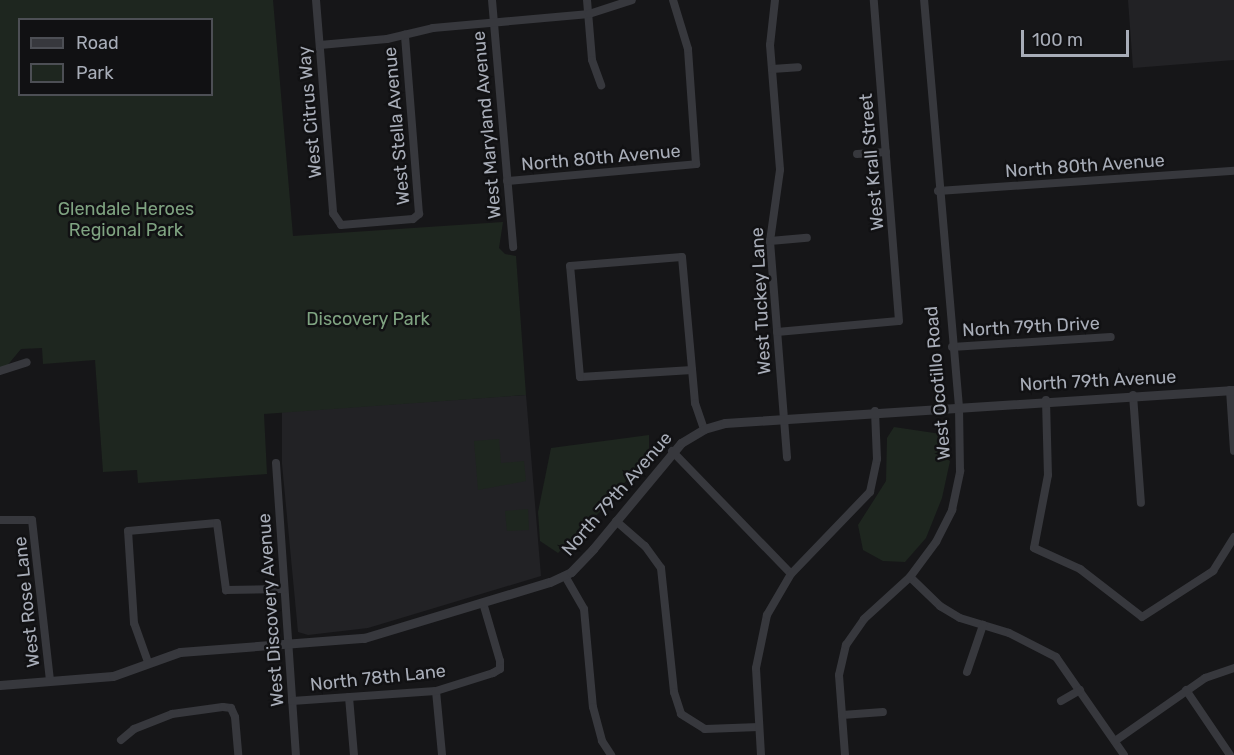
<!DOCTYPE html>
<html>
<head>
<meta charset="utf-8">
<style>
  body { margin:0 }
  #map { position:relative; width:1234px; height:755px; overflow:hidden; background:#161618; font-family:Rubik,sans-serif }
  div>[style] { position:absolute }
  .built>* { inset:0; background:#222225 }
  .green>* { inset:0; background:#1e261f }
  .minor>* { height:8px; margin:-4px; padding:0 4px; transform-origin:4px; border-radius:4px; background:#37383d }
  .tertiary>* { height:9px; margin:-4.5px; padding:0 4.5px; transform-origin:4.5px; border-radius:4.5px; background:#37383d }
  span { translate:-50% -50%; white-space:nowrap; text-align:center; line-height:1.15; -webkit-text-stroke:5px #111113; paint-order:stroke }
  .street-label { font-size:18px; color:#a8adb8 }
  .park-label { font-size:18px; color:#7fa381 }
  .legend { position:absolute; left:18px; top:18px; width:195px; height:78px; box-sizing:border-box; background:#111113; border:2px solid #4d4f55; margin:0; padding:8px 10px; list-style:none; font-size:18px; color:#a8adb8 }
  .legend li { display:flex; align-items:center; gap:12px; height:30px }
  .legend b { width:30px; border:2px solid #4d4f55 }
  .scale { position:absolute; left:1021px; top:30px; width:108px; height:27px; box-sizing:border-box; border:3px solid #a8adb8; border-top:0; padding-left:8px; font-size:18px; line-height:21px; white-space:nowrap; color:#a8adb8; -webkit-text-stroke:4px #111113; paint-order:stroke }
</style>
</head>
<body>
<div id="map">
  <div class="built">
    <i style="clip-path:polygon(1128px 0,1234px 0,1234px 60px,1133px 68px)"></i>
    <i style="clip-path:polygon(526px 395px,541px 576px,368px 628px,308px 635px,298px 632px,282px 464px,282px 412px)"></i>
  </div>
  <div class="green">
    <i style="clip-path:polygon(evenodd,0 0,273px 0,293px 236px,503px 222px,499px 248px,505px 254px,516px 256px,526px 395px,264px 414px,267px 474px,138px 483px,137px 470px,103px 472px,95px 360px,43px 364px,42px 348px,21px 349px,6px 367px,0 367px,0 0,20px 20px,212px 20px,212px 94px,20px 94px,20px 20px)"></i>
    <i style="clip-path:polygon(894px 427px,941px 434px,940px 454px,950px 461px,942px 498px,926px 538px,905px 562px,883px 561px,863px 550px,858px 525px,886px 481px,887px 438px)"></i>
    <i style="clip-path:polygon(649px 435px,649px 452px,606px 506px,558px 553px,540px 541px,538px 512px,551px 448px)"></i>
    <i style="clip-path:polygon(499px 439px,501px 463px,524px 461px,526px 481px,478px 490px,474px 441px)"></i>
    <i style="clip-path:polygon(528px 509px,529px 530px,507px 531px,505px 511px)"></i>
  </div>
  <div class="minor">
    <i style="left:316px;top:0;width:214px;rotate:85.4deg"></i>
    <i style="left:333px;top:213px;width:14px;rotate:56deg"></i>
    <i style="left:341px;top:225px;width:72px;rotate:-4.8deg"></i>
    <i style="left:413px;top:219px;width:8px;rotate:-40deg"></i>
    <i style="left:419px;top:214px;width:180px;rotate:-94.5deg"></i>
    <i style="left:492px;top:0;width:248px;rotate:85.1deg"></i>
    <i style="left:587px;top:0;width:60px;rotate:85.2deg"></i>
    <i style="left:592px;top:60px;width:27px;rotate:70deg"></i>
    <i style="left:775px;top:0;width:45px;rotate:96.3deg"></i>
    <i style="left:770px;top:45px;width:125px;rotate:85.4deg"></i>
    <i style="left:780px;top:170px;width:72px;rotate:98deg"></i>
    <i style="left:770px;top:241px;width:217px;rotate:85.5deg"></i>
    <i style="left:320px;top:45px;width:67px;rotate:-5.1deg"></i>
    <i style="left:387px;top:39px;width:47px;rotate:-13.4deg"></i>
    <i style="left:433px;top:28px;width:157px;rotate:-5.1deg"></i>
    <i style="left:589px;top:14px;width:45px;rotate:-18deg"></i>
    <i style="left:772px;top:69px;width:26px;rotate:-4deg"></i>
    <i style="left:857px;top:154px;width:29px;rotate:-4deg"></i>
    <i style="left:507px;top:181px;width:190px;rotate:-5.1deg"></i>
    <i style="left:696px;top:164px;width:115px;rotate:-94deg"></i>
    <i style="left:688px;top:49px;width:51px;rotate:-107deg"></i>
    <i style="left:938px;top:191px;width:297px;rotate:-3.9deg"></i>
    <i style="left:770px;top:241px;width:37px;rotate:-5deg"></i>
    <i style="left:777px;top:332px;width:122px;rotate:-5.2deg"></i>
    <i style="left:899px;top:321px;width:322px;rotate:-94.5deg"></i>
    <i style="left:952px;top:347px;width:159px;rotate:-3.6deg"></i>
    <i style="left:692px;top:370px;width:112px;rotate:176.4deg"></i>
    <i style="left:580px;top:377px;width:111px;rotate:-95.1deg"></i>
    <i style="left:570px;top:266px;width:112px;rotate:-4.6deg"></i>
    <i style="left:682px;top:257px;width:147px;rotate:84.9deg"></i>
    <i style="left:695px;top:403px;width:28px;rotate:71deg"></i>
    <i style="left:0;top:371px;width:28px;rotate:-18deg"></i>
    <i style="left:1230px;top:390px;width:61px;rotate:86.2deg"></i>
    <i style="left:1133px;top:395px;width:108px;rotate:85.8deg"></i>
    <i style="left:1046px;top:400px;width:75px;rotate:88.5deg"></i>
    <i style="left:1048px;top:475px;width:74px;rotate:100.9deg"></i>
    <i style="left:1034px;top:548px;width:51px;rotate:24.5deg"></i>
    <i style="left:1080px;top:569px;width:78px;rotate:37.7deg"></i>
    <i style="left:1142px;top:617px;width:85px;rotate:-32.9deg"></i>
    <i style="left:1213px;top:571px;width:40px;rotate:-58deg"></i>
    <i style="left:672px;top:451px;width:171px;rotate:45.9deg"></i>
    <i style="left:276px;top:463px;width:293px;rotate:86.1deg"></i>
    <i style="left:0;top:520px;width:32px"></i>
    <i style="left:32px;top:520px;width:162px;rotate:83.6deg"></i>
    <i style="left:616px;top:521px;width:38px;rotate:41deg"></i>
    <i style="left:645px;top:546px;width:27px;rotate:54deg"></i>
    <i style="left:661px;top:568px;width:125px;rotate:84deg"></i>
    <i style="left:674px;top:692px;width:23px;rotate:72deg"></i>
    <i style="left:681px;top:714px;width:28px;rotate:32deg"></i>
    <i style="left:705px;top:729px;width:54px;rotate:-2.1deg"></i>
    <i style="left:565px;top:576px;width:38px;rotate:60deg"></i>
    <i style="left:584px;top:609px;width:98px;rotate:84.8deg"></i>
    <i style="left:593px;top:707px;width:35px;rotate:75deg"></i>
    <i style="left:602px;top:741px;width:17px;rotate:57deg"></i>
    <i style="left:910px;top:577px;width:42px;rotate:44deg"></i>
    <i style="left:940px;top:606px;width:23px;rotate:31deg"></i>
    <i style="left:960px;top:618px;width:51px;rotate:17deg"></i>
    <i style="left:1009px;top:633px;width:53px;rotate:27.1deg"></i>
    <i style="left:1056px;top:657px;width:119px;rotate:55.2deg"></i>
    <i style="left:148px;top:662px;width:41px;rotate:-109.7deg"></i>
    <i style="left:134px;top:623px;width:92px;rotate:-93.7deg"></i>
    <i style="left:128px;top:531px;width:89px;rotate:-5.1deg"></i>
    <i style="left:217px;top:523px;width:68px;rotate:82.3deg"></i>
    <i style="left:226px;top:590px;width:58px;rotate:-1deg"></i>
    <i style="left:967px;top:672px;width:50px;rotate:-71.2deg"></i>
    <i style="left:1186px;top:690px;width:78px;rotate:55.9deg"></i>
    <i style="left:436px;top:691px;width:64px;rotate:84.6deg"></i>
    <i style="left:349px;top:697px;width:58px;rotate:85.1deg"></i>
    <i style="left:292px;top:701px;width:144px;rotate:-4deg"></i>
    <i style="left:436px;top:691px;width:60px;rotate:-17.5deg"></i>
    <i style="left:493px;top:673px;width:8px;rotate:-30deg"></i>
    <i style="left:500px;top:669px;width:8px;rotate:-90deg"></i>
    <i style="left:500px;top:661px;width:60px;rotate:-106.3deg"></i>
    <i style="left:1061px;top:701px;width:22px;rotate:-30deg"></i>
    <i style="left:842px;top:715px;width:41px;rotate:-4.2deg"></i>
    <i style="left:121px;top:740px;width:17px;rotate:-40deg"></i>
    <i style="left:134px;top:729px;width:41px;rotate:-21.5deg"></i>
    <i style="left:172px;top:714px;width:51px;rotate:-7.8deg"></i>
    <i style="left:223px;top:707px;width:8px;rotate:7deg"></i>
    <i style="left:231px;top:708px;width:10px;rotate:66deg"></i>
    <i style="left:235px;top:717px;width:38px;rotate:85deg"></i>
    <i style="left:1115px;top:741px;width:110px;rotate:-35deg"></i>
    <i style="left:1205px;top:678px;width:31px;rotate:-19deg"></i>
    <i style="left:761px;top:755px;width:87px;rotate:-93.3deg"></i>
    <i style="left:756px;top:668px;width:54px;rotate:-78.3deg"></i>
    <i style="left:767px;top:615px;width:48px;rotate:-59.7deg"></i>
    <i style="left:791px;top:574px;width:114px;rotate:-46.1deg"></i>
    <i style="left:870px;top:492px;width:34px;rotate:-78deg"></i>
    <i style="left:877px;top:459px;width:48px;rotate:-92.4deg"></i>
    <i style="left:845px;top:755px;width:80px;rotate:-94.3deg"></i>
    <i style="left:839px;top:675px;width:31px;rotate:-77deg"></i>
    <i style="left:846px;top:645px;width:32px;rotate:-55deg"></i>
    <i style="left:864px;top:619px;width:62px;rotate:-42.4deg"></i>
    <i style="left:910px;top:577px;width:44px;rotate:-53.4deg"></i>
    <i style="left:936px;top:542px;width:36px;rotate:-63deg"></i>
    <i style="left:952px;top:510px;width:40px;rotate:-78deg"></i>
    <i style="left:960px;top:471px;width:64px;rotate:-90.9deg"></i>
    <i style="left:959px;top:407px;width:409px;rotate:-94.9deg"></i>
  </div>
  <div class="tertiary">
    <i style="left:0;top:685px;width:113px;rotate:-4.6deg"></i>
    <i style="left:113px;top:676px;width:71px;rotate:-19.7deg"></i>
    <i style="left:180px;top:652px;width:185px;rotate:-4.4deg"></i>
    <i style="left:364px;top:638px;width:194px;rotate:-16.8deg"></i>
    <i style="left:550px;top:582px;width:23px;rotate:-25deg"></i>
    <i style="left:571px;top:572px;width:32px;rotate:-46deg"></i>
    <i style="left:593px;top:549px;width:138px;rotate:-50.3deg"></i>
    <i style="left:681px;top:443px;width:27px;rotate:-31deg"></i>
    <i style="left:704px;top:429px;width:22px;rotate:-16deg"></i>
    <i style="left:725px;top:423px;width:510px;rotate:-3.71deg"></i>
  </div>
  <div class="street-label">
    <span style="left:310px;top:112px;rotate:-95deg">West Citrus Way</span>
    <span style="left:487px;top:125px;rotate:-95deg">West Maryland Avenue</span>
    <span style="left:397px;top:126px;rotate:-95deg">West Stella Avenue</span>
    <span style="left:601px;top:158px;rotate:-5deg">North 80th Avenue</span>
    <span style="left:872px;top:162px;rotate:-95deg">West Krall Street</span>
    <span style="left:1085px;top:166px;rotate:-4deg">North 80th Avenue</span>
    <span style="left:761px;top:301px;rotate:-93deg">West Tuckey Lane</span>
    <span style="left:1031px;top:327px;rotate:-3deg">North 79th Drive</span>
    <span style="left:1098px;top:381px;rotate:-3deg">North 79th Avenue</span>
    <span style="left:938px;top:383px;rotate:-95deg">West Ocotillo Road</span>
    <span style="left:617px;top:494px;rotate:-49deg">North 79th Avenue</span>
    <span style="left:27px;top:602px;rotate:-96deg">West Rose Lane</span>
    <span style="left:271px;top:610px;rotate:-94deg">West Discovery Avenue</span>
    <span style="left:378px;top:678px;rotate:-6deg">North 78th Lane</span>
  </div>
  <div class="park-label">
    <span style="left:126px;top:220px">Glendale Heroes<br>Regional Park</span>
    <span style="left:368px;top:319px">Discovery Park</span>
  </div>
  <ul class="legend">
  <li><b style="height:8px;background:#37383d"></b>Road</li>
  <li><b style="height:16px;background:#1e261f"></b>Park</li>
  </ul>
  <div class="scale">100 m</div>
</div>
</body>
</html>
